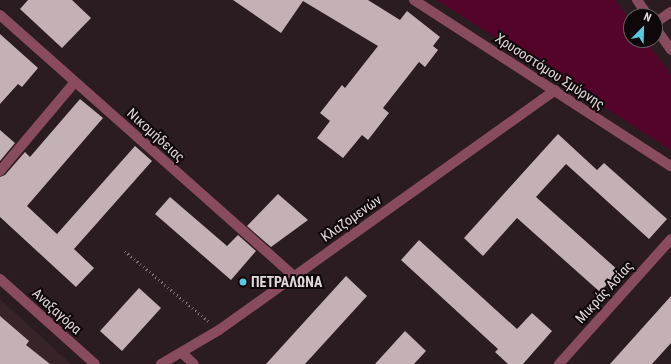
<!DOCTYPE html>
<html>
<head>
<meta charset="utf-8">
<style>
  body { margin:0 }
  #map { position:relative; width:671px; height:364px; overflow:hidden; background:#2a1c20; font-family:"Roboto Condensed",sans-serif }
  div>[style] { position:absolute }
  .built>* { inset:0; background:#382329 }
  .green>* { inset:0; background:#550429 }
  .building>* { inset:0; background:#c4b1b6 }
  .path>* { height:2.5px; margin-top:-1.25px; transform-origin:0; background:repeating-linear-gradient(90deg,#807478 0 1px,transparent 0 4px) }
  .minor>* { height:10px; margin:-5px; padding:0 5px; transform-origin:5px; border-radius:5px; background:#894c5e }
  .dots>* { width:11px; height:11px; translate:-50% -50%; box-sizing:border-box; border:2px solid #0e080a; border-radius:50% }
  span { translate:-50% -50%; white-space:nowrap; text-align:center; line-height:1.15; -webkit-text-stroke:4px #0e080a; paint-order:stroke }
  .street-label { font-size:14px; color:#e3d9dc }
  .poi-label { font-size:14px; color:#e3d9dc; font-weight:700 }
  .left { translate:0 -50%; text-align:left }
  .north { position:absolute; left:623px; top:8px; width:40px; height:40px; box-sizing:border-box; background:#0e080a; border:1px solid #635c5e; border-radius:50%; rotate:23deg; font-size:11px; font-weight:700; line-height:16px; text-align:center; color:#e3d9dc }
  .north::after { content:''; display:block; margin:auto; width:14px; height:18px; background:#59c8e5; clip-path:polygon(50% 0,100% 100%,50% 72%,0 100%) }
</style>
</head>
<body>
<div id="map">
  <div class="built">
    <i style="clip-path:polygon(0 299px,71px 364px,0 364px)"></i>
  </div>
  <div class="green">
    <i style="clip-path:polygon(437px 0,615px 0,631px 21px,631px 40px,645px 40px,671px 74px,671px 150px)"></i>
  </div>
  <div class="building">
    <i style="clip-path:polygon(28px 0,72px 0,91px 18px,62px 48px,20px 9px)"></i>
    <i style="clip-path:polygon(233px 0,368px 0,400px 20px,407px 11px,440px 37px,433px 46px,438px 50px,425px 67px,419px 62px,383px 108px,389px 113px,368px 140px,362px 135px,343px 158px,317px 138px,330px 121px,320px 113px,342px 85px,345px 88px,378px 46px,303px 1px,281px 33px)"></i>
    <i style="clip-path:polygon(0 34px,38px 68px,22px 87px,18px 84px,0 104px)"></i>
    <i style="clip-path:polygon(80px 99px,103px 118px,27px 206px,57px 234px,135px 146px,152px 161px,74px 249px,94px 268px,76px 287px,0 217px,0 177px,5px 175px,25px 152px,30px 157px)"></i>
    <i style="clip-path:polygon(0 130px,15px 143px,0 161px)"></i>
    <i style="clip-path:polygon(558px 134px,597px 170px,604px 163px,667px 219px,649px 239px,566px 164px,536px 197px,619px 271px,600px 292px,517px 218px,483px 256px,464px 238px)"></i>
    <i style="clip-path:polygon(278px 194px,308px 220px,271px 247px,247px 226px)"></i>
    <i style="clip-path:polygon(170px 197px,227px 246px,238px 235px,256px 251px,231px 280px,155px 214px)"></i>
    <i style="clip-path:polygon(419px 240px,517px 329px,532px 313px,552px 331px,523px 364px,508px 364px,495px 352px,498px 349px,401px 260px)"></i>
    <i style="clip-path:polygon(346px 276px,367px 296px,305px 364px,266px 364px)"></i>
    <i style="clip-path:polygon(139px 288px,161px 308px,122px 351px,100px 331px)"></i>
    <i style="clip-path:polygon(671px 296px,671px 343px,652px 364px,610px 364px)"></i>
    <i style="clip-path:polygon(0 316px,29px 341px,26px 345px,50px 364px,0 364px)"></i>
    <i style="clip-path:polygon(405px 331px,426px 351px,414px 364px,375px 364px)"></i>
  </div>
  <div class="path">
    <i style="left:125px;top:251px;width:109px;rotate:40.1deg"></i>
  </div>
  <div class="minor">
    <i style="left:414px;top:0;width:306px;rotate:32.9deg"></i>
    <i style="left:637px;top:0;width:19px;rotate:55deg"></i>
    <i style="left:0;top:15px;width:393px;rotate:41.6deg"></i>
    <i style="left:655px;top:23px;width:19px;rotate:-35deg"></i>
    <i style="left:655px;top:27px;width:28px;rotate:55deg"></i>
    <i style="left:0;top:171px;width:116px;rotate:-49.9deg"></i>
    <i style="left:0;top:279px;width:127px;rotate:41.8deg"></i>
    <i style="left:182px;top:353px;width:16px;rotate:43deg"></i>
    <i style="left:161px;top:364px;width:67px;rotate:-30.4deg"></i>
    <i style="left:219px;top:330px;width:413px;rotate:-35.5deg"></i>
    <i style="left:559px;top:364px;width:168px;rotate:-48.1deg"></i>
  </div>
  <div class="dots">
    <i style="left:243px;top:282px;background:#59c8e5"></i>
  </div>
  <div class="street-label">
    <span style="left:550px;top:71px;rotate:33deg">Χρυσοστόμου Σμύρνης</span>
    <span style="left:156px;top:135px;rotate:42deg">Νικομήδειας</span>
    <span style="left:351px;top:218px;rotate:-35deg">Κλαζομενών</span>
    <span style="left:604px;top:292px;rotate:-48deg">Μικράς Ασίας</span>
    <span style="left:57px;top:311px;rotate:42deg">Αναξαγόρα</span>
  </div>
  <div class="poi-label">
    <span class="left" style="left:251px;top:282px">ΠΕΤΡΑΛΩΝΑ</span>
  </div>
  <div class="north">N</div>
</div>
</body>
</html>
